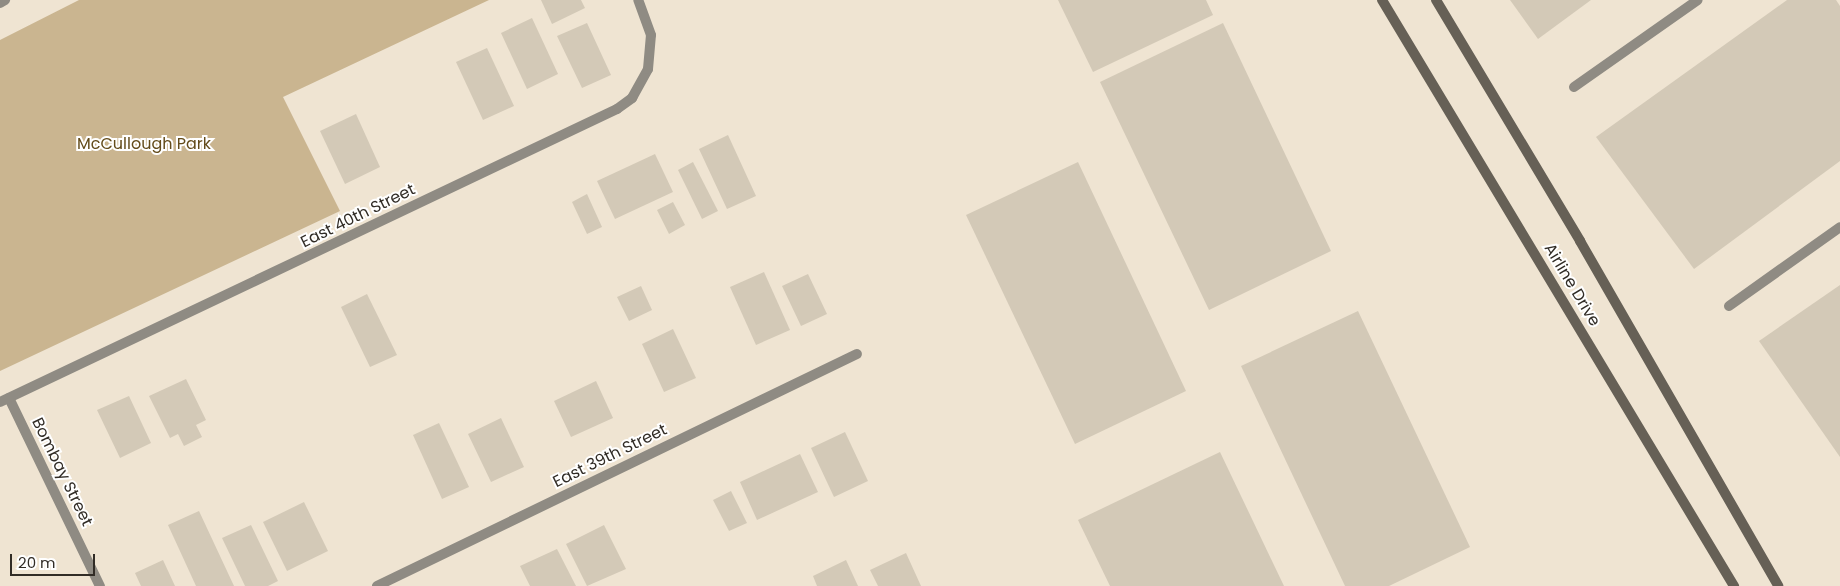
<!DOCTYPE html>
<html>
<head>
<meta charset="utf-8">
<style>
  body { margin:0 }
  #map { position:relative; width:1840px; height:586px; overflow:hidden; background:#efe4d2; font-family:Poppins,sans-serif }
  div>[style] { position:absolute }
  .green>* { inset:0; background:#cab590 }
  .building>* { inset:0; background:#d3c9b7 }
  .service>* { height:10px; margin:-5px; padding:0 5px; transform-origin:5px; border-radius:5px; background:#8f8b83 }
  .minor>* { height:10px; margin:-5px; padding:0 5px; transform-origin:5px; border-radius:5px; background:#8f8b83 }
  .tertiary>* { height:10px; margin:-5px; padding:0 5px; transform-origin:5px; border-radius:5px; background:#8f8b83 }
  .secondary>* { height:10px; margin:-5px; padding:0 5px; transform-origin:5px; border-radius:5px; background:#666056 }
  span { translate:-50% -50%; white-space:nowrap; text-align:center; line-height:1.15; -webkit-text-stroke:4px #fff; paint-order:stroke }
  .park-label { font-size:16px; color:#634b1a }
  .street-label { font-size:16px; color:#312c26 }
  .scale { position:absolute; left:10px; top:554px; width:85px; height:22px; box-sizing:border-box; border:2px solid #312c26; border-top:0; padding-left:6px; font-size:15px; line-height:18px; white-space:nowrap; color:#312c26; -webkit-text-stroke:4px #fff; paint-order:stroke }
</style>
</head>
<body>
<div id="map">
  <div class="green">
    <i style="clip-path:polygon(79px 0,489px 0,283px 97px,340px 211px,0 371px,0 40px)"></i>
  </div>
  <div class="building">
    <i style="clip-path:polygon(541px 0,581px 0,585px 8px,552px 24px)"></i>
    <i style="clip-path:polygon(1058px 0,1206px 0,1213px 15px,1093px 72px)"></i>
    <i style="clip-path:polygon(1510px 0,1591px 0,1538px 39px)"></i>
    <i style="clip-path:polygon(1787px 0,1836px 0,1840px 6px,1840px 161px,1694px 269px,1596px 137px)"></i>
    <i style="clip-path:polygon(532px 18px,558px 74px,527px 89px,501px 33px)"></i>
    <i style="clip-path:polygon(587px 23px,611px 75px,582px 88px,557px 36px)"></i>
    <i style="clip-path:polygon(1223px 23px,1331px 251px,1209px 310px,1100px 82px)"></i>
    <i style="clip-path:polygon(487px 48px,514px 106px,483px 120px,456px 62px)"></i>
    <i style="clip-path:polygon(356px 114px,380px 167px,345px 184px,320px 131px)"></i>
    <i style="clip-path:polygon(728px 135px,756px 196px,727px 209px,699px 149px)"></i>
    <i style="clip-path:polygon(655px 154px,673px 192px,615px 219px,597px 181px)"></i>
    <i style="clip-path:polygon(693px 162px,718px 211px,702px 219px,678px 170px)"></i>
    <i style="clip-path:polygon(1078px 162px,1186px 391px,1075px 444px,966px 215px)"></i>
    <i style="clip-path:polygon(587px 194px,602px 227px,587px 234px,572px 202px)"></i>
    <i style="clip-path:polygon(673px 202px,685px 225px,669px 234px,657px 210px)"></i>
    <i style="clip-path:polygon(764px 272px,790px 330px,756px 345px,730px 287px)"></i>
    <i style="clip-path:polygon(808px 274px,827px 314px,801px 326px,782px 286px)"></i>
    <i style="clip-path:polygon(1840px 285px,1840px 457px,1759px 341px)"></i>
    <i style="clip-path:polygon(641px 286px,652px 310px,629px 321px,617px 297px)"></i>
    <i style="clip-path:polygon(367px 294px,397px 355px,370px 367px,341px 307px)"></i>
    <i style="clip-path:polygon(1358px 311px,1470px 547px,1389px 586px,1345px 586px,1241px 366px)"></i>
    <i style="clip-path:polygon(673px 329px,696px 378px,664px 392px,642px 344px)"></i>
    <i style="clip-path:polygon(186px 379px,206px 420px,196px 425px,202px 437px,184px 446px,178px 434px,170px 438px,149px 396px)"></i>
    <i style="clip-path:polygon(596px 381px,613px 418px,571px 437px,554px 401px)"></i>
    <i style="clip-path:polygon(129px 396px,151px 443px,120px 458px,97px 410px)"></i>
    <i style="clip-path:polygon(501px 418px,524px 467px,491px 482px,468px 434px)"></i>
    <i style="clip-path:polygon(439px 423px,469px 487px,442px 499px,413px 435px)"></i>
    <i style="clip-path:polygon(845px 432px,868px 481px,834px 497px,811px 448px)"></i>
    <i style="clip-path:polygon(1220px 452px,1284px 586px,1110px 586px,1078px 520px)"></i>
    <i style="clip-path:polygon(800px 454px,818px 492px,757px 520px,740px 482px)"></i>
    <i style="clip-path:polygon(731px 491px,747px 523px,729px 531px,713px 500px)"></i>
    <i style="clip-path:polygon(304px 502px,328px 551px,287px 571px,263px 522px)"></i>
    <i style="clip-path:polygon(199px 511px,234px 586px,196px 586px,168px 525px)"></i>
    <i style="clip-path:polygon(251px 525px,278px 581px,268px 586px,245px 586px,222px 538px)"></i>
    <i style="clip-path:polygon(604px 525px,626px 569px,587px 586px,566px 544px)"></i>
    <i style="clip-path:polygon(557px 549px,576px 586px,530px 586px,520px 566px)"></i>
    <i style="clip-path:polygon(906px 553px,921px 586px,878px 586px,870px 570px)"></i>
    <i style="clip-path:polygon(163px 560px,175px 586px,141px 586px,135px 573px)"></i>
    <i style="clip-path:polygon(846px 560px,858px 586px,817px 586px,813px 576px)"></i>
  </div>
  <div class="service">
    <i style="left:1574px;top:87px;width:151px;rotate:-35.1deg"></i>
    <i style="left:1729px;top:306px;width:136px;rotate:-35.4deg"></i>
  </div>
  <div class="minor">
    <i style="left:9px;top:398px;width:209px;rotate:64.2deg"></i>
    <i style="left:0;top:402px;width:683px;rotate:-25.4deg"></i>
    <i style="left:617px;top:109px;width:19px;rotate:-36deg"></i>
    <i style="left:632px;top:98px;width:33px;rotate:-61deg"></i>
    <i style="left:648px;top:69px;width:34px;rotate:-85deg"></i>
    <i style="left:651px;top:35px;width:37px;rotate:-110deg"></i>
    <i style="left:377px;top:586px;width:533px;rotate:-25.8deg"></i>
  </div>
  <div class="tertiary">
    <i style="left:0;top:3px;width:6px;rotate:-31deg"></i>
  </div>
  <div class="secondary">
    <i style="left:1382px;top:0;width:684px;rotate:59.01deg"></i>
    <i style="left:1436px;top:0;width:281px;rotate:59.1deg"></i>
    <i style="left:1580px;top:241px;width:398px;rotate:60.1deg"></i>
  </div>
  <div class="park-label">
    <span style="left:144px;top:144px">McCullough Park</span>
  </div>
  <div class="street-label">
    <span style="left:358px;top:216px;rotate:-26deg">East 40th Street</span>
    <span style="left:1572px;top:285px;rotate:59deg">Airline Drive</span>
    <span style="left:610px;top:456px;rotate:-26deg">East 39th Street</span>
    <span style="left:62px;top:472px;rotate:64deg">Bombay Street</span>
  </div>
  <div class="scale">20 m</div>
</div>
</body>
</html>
